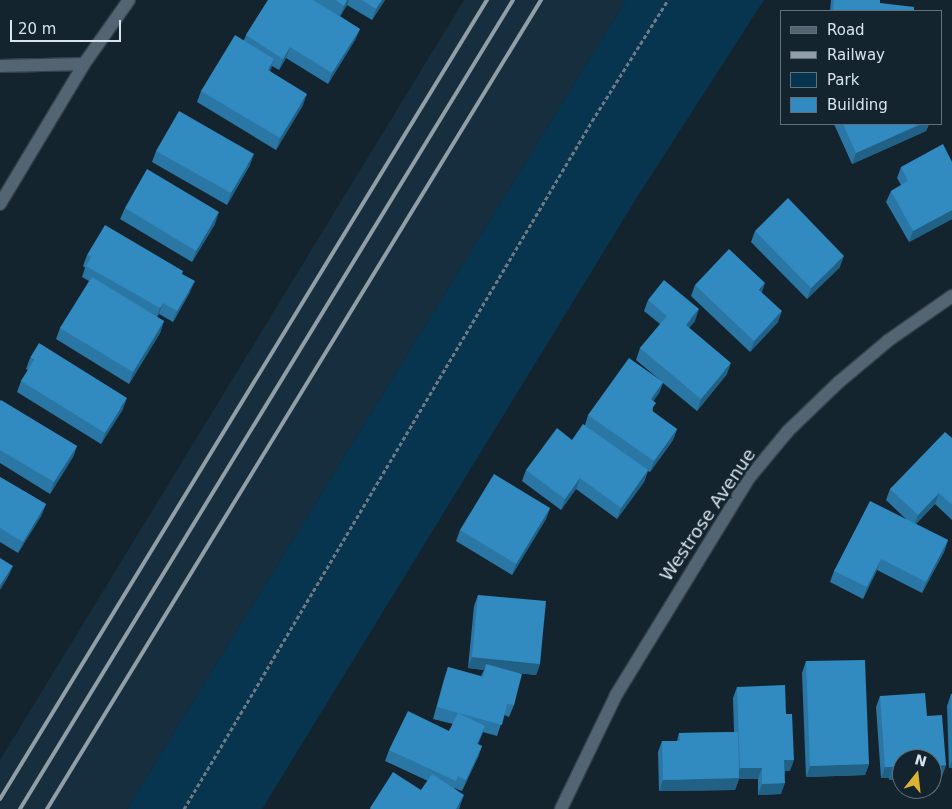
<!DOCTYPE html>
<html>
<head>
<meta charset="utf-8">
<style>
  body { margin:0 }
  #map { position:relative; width:952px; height:809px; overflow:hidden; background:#13242f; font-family:"DejaVu Sans",sans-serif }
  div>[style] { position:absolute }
  .built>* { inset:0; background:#172e3e }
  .green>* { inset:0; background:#07354f }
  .path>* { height:3px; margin-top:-1.5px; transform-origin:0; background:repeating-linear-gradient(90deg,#6c7a84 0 4px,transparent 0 6.5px) }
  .roads { filter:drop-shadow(1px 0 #35404a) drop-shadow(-1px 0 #35404a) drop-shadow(0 1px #35404a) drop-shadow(0 -1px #35404a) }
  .minor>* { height:12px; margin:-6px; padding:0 6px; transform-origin:6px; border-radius:6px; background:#536573 }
  .rail>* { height:4px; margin:-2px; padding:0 2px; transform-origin:2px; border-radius:2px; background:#919ea7 }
  .wall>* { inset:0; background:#2a77a5 }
  .shaded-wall>* { inset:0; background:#226186 }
  .building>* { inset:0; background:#318ac0 }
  span { translate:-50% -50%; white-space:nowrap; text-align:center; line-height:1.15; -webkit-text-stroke:5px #13242f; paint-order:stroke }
  .street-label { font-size:18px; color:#d8e3eb }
  .legend { position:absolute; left:780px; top:10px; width:162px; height:115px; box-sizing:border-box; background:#13242f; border:1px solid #62707a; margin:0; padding:6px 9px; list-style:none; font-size:15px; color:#d8e3eb }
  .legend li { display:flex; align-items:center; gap:10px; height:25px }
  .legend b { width:25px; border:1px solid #62707a }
  .north { position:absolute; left:892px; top:749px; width:50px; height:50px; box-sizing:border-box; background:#13242f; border:1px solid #62707a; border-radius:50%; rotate:16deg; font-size:14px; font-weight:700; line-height:20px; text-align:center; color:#d8e3eb }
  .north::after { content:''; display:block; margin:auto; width:18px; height:22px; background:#dbb233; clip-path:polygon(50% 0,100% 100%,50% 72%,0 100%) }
  .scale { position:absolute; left:10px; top:20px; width:111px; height:22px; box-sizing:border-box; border:2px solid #d8e3eb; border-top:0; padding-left:6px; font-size:15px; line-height:18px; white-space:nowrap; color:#d8e3eb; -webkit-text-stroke:4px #13242f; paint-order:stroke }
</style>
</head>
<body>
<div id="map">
  <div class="built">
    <i style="clip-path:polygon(464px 0,626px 0,127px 809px,0 809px,0 760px)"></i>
  </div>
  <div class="green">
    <i style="clip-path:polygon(626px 0,764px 0,639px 194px,262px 809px,127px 809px)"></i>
  </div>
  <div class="path">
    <i style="left:184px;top:809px;width:800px;rotate:-59.33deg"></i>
    <i style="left:592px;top:121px;width:143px;rotate:-57.9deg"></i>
  </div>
  <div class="roads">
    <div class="minor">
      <i style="left:0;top:66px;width:84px;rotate:-1.4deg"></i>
      <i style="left:0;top:204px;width:163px;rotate:-59deg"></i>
      <i style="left:84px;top:64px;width:78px;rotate:-54.9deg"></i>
      <i style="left:561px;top:809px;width:127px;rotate:-64.2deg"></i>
      <i style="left:616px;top:695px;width:255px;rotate:-58.5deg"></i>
      <i style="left:749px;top:478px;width:61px;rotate:-50.3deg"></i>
      <i style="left:788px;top:431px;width:71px;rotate:-43.9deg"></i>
      <i style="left:839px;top:382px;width:65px;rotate:-40deg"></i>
      <i style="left:889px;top:340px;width:77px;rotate:-34.9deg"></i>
    </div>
  </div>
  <div class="rail">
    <i style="left:0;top:799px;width:936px;rotate:-58.64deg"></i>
    <i style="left:20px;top:809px;width:947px;rotate:-58.64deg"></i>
    <i style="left:47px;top:809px;width:948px;rotate:-58.59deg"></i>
  </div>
  <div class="wall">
    <i style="clip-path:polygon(268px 0,385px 0,372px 20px,347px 5px,340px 16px,360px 29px,355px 40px,328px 84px,286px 58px,279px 70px,272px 66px,270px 71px,303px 105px,276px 150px,197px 102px,201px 91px,244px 40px,246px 35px)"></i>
    <i style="clip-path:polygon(831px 0,880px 0,880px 3px,914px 11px,830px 11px)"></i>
    <i style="clip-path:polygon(834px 124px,929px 124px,926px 131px,852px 164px)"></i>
    <i style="clip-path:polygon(156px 151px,250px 165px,227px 205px,152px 162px)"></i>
    <i style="clip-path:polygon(952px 162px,952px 219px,909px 242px,886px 202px,891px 191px,901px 185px,897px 178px,901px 167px)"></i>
    <i style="clip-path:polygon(125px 208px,215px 224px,192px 262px,120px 219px)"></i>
    <i style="clip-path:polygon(755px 231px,840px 267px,807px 299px,751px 242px)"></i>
    <i style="clip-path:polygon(87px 255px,182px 274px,190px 292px,173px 322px,159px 314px,157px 317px,164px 321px,160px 333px,129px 384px,56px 339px,60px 328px,89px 281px,82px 277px,85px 268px,83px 266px)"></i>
    <i style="clip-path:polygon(695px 285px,778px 322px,750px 352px,691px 296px)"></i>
    <i style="clip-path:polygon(648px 300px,695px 321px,689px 328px,727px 374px,697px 411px,663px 383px,659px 393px,653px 401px,653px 412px,677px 429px,673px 440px,650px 472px,648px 471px,644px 482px,617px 519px,576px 489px,561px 510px,522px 481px,526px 470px,572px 440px,585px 425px,588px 415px,660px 380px,636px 360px,640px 348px,660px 324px,644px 311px)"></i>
    <i style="clip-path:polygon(30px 358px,123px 409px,101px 444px,17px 392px,21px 381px,28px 370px,26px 369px)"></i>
    <i style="clip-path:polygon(0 401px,77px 446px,73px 457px,50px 494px,0 463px)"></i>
    <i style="clip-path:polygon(952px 438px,952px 520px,935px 504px,916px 524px,948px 540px,944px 552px,922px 593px,877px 570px,863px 599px,830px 582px,834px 571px,906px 519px,886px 500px,890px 489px)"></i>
    <i style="clip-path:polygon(0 477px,46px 504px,41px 516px,18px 553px,0 542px)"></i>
    <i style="clip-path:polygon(550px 508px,546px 519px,512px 575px,456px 541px,460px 530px)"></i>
    <i style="clip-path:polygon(478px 595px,540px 664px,536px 675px,520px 673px,514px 705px,509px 717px,504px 715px,497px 736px,483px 732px,478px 744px,482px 746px,478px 757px,462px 791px,454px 788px,460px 806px,459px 809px,370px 809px,370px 808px,421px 790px,428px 781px,385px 761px,389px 750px,449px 731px,453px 724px,433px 719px,444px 679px,448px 667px,481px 676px,484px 670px,468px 668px,474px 606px)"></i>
    <i style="clip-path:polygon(806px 661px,869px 764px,865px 775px,806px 777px,802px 673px)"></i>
    <i style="clip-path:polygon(737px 687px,786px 714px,790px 771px,785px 771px,781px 794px,758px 795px,758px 779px,739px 779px,735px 790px,659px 791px,658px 752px,662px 741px,677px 741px,679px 733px,734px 732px,733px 698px)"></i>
    <i style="clip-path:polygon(951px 694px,952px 694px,952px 768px,949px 768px,947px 706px)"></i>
    <i style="clip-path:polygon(880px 696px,927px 716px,946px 765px,942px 776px,902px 759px,902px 779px,889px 780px,889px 778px,881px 778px,876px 707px)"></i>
  </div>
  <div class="shaded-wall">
    <i style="clip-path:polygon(347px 0,349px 0,347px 5px,340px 17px,344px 6px)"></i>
    <i style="clip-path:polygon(382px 0,385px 0,372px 20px,376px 9px)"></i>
    <i style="clip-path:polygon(360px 29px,355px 40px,328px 84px,332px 73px)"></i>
    <i style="clip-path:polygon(290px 47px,286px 58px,279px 70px,283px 59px)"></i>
    <i style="clip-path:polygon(274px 59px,270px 70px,264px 81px,268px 70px)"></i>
    <i style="clip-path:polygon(307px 94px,303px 105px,276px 150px,280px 138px)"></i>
    <i style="clip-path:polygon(921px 124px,929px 124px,926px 131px,852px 164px,856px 153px)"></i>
    <i style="clip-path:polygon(254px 154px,250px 165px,227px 205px,231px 193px)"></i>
    <i style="clip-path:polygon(952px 210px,952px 219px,909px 242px,913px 231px)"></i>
    <i style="clip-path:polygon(219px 212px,215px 224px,192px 262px,196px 251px)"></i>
    <i style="clip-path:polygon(844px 256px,840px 267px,807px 299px,811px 288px)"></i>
    <i style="clip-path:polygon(195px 281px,190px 292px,173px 322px,177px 311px)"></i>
    <i style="clip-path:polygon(765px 283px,761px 295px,759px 290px)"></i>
    <i style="clip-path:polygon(163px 303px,159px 314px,156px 319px,160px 308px)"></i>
    <i style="clip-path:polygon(699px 309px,695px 321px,682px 336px,686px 325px)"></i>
    <i style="clip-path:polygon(782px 311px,778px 322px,750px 352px,754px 341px)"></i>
    <i style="clip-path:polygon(164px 321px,160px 333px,129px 384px,133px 372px)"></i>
    <i style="clip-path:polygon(731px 363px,727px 374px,697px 411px,701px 399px)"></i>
    <i style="clip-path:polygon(663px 382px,659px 393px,647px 410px,651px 399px)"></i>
    <i style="clip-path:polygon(127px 398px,123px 409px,101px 444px,105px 433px)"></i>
    <i style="clip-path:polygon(677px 429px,673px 440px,650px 472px,654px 461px)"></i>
    <i style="clip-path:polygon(77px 446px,73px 457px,50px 494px,54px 482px)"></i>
    <i style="clip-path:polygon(648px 470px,644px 482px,617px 519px,621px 508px)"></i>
    <i style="clip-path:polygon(580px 478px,576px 489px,561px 510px,565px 499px)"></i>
    <i style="clip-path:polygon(939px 493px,935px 504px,914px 526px,918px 515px)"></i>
    <i style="clip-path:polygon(46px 504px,41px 516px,18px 553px,23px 542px)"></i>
    <i style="clip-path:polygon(550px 508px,546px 519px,512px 575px,516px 564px)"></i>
    <i style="clip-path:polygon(948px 540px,944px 552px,922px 593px,926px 582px)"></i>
    <i style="clip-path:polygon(881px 559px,877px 570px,863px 599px,867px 587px)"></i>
    <i style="clip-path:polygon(13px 566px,8px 577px,0 590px,0 586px)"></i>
    <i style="clip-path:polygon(472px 657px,540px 664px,536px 675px,484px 670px,486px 664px,484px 670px,468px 668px)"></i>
    <i style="clip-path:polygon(485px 726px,481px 737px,473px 755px,477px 744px)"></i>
    <i style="clip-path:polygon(482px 746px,478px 757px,462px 791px,466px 780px)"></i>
    <i style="clip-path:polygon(784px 760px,794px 760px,790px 771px,780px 771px)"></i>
    <i style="clip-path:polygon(952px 761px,952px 768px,949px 768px)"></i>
    <i style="clip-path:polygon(869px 764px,865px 775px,806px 777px,810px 766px)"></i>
    <i style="clip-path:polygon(946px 765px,942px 776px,932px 777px,932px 766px)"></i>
    <i style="clip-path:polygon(885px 767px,893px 767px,889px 778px,881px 778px)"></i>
    <i style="clip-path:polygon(740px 768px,762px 768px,758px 779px,739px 779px,735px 790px,659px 791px,663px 780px,736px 778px)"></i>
    <i style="clip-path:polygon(902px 768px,902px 779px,889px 780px,893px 769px)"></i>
    <i style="clip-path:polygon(785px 783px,781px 794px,758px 795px,762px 784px)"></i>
    <i style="clip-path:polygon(464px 795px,460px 806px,459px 809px,456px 809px)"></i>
  </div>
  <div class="building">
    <i style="clip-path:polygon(268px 0,313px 0,360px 29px,332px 73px,290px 47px,283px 59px,246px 35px)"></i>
    <i style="clip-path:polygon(335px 0,347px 0,344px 6px)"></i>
    <i style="clip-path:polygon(362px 0,382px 0,376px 9px)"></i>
    <i style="clip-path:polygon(834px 0,880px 0,880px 3px,914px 7px,914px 11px,833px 11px)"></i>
    <i style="clip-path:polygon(235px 35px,274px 59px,268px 70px,307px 94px,280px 138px,201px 91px)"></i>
    <i style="clip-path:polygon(179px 111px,254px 154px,231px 193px,156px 151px)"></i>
    <i style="clip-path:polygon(843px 124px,921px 124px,856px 153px)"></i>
    <i style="clip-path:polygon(943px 144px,952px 162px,952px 210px,913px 231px,891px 191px,908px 181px,901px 167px)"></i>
    <i style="clip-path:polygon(147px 169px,219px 212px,196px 251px,125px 208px)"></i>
    <i style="clip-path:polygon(788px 198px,844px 256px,811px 288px,755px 231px)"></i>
    <i style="clip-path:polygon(105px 225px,183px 271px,182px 274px,195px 281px,177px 311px,163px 303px,160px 308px,86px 266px,91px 257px,87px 255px)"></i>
    <i style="clip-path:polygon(729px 249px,765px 283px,759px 290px,782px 311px,754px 341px,695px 285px)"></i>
    <i style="clip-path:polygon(92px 277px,164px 321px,133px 372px,60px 328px)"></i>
    <i style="clip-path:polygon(664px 280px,699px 309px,686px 325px,731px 363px,701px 399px,640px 348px,667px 316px,648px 300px)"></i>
    <i style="clip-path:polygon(39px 343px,127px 398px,105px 433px,21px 381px,34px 360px,30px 358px)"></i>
    <i style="clip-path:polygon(629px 358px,663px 382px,651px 399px,656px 403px,651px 410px,677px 429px,654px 461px,588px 415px)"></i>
    <i style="clip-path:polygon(1px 400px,77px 446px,54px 482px,0 450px,0 401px)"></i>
    <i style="clip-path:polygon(583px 424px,648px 470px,621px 508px,580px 478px,565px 499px,526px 470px,557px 428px,572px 440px)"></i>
    <i style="clip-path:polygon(945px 432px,952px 438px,952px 505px,939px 493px,918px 515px,890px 489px)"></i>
    <i style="clip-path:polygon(494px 474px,550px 508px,516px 564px,460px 530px)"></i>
    <i style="clip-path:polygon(0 477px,46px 504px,23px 542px,0 528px)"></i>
    <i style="clip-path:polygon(870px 501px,948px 540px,926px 582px,881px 559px,867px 587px,834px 571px)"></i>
    <i style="clip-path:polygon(0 558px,13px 566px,0 586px)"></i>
    <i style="clip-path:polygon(478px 595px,546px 601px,540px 664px,472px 657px)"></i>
    <i style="clip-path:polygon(865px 660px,869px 764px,810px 766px,806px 661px)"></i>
    <i style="clip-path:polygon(486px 664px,522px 674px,514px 705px,507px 704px,502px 725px,437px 707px,448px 667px,483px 677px)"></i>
    <i style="clip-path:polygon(785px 685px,786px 714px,792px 714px,794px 760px,784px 760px,785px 783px,762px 784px,762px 768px,740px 768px,737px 687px)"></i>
    <i style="clip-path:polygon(925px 693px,927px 716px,942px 715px,946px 765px,932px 766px,932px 759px,902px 759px,902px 768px,893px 769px,893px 767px,885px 767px,880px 696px)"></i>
    <i style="clip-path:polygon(951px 694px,952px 694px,952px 724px)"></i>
    <i style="clip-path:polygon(408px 711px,449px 731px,458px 713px,485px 726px,477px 744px,482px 746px,466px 780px,458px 776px,456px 781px,389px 750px)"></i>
    <i style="clip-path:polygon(738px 732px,739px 778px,663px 780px,662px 741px,680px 741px,679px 733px)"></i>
    <i style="clip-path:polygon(393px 772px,421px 790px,432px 774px,464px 795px,456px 809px,372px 809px,370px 808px)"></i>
  </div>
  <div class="street-label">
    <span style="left:708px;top:515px;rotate:-56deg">Westrose Avenue</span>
  </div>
  <ul class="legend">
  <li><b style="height:6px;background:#536573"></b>Road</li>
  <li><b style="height:6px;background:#919ea7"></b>Railway</li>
  <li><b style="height:14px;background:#07354f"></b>Park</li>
  <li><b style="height:14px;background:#318ac0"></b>Building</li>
  </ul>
  <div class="north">N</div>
  <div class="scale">20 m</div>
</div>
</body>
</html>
